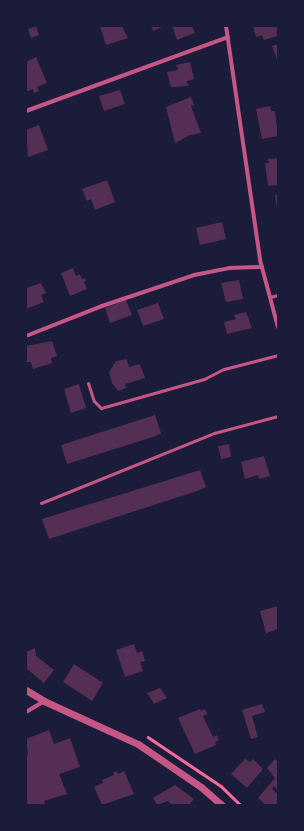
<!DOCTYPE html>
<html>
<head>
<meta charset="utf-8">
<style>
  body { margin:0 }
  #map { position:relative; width:304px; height:831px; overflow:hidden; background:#1b1b3a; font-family:Quicksand,sans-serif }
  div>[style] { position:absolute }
  .building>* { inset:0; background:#542f53 }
  .path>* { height:2.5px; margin:-1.25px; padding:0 1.25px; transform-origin:1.25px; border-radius:1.25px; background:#ff6b9d }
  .service>* { height:3px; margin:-1.5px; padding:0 1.5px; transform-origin:1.5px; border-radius:1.5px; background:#c65784 }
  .minor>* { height:4px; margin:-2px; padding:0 2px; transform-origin:2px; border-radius:2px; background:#c65784 }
  .tertiary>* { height:7px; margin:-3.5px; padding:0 3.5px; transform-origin:3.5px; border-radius:3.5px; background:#c65784 }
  span { translate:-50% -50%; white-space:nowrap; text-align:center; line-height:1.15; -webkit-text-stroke:3.5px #1b1b3a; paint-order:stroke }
  .frame { position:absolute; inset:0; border:27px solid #1b1b3a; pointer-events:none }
</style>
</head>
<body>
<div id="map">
  <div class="building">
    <i style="clip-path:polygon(36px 26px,39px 35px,31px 38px,28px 29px)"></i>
    <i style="clip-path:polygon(100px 26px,122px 26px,128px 38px,106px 45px)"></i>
    <i style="clip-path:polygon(151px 26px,164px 26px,153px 31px)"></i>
    <i style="clip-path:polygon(172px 26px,192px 26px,195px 33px,177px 40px)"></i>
    <i style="clip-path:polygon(253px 26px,278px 26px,278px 36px,264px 40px,262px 35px,256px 37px)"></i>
    <i style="clip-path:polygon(278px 44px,278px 62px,272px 46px)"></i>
    <i style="clip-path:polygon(36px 57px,47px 83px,37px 87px,39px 91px,34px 93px,33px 89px,26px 92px,26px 62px)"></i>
    <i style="clip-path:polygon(190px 62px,194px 79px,187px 81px,188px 86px,171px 87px,167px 72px,178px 70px,176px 65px)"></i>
    <i style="clip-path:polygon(120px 90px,125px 104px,104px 111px,99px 96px)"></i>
    <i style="clip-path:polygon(191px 97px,194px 105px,191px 106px,201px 133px,190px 135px,175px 143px,166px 107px)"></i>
    <i style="clip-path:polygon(270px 106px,271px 111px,275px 111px,278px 136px,262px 139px,256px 109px)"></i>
    <i style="clip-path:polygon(39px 125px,48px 150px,28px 157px,26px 130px)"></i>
    <i style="clip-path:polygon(278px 158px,278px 185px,268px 186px,265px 163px,269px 163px,268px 159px)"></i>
    <i style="clip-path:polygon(107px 180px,115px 202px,95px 210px,91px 199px,87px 201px,82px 189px)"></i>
    <i style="clip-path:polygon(278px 194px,278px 209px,277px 209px,275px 195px)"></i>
    <i style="clip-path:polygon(222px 222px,226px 239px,200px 245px,196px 228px)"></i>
    <i style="clip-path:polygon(73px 268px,76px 276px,80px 274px,82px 279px,85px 278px,86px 281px,84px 282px,87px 289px,70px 296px,61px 273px)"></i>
    <i style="clip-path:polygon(239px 280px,243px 299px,226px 302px,221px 283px)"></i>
    <i style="clip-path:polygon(41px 283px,46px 293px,41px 295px,44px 302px,26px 309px,26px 288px)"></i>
    <i style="clip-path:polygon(126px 300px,132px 315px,110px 323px,105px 308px)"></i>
    <i style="clip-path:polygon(158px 303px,164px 319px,143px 326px,137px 310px)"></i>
    <i style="clip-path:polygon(246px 312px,252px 328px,227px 334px,224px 322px,236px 319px,234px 315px)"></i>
    <i style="clip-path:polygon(52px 341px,57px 356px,51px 358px,52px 363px,33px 369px,31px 362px,26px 362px,26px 346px)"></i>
    <i style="clip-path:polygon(127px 359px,129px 367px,140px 364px,145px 378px,125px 384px,126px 388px,118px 391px,112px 383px,109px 372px,116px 361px)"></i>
    <i style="clip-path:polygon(79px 384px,86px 408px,71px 413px,64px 389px)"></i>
    <i style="clip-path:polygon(155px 415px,161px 433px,156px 436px,67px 464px,61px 445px)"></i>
    <i style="clip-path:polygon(229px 444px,231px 457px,221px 459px,218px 446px)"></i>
    <i style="clip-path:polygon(264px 456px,270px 476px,259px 479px,258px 475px,245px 479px,241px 462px)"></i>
    <i style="clip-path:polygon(200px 470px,206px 487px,200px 490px,49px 539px,42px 519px)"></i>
    <i style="clip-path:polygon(278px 606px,278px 629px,266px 633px,260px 611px)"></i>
    <i style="clip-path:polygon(134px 644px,137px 653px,142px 651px,145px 661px,140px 662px,143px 671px,125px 677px,116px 650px)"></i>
    <i style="clip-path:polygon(35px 648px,36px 656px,54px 670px,44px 683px,26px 668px,26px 652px)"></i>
    <i style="clip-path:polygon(74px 664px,103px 683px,92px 701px,63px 682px)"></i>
    <i style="clip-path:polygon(160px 688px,167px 698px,154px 704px,147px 693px)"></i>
    <i style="clip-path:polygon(262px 704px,265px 712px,252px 716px,258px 737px,251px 739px,242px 710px)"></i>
    <i style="clip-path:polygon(200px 709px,201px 711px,205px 709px,207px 714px,203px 716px,213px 737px,217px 735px,219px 740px,215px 742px,216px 745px,195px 754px,178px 718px)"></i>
    <i style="clip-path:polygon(49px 730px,54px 744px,70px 738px,80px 767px,59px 774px,67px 794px,44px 801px,46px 805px,26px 805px,26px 754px,28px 754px,26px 739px)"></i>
    <i style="clip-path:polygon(245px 759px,250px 762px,253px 759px,263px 769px,247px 788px,231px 774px)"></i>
    <i style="clip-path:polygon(275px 759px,278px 762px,278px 790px,274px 786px,272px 789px,278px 794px,278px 805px,266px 805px,258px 798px,275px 778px,267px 768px)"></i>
    <i style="clip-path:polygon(117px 771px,118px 774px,124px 771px,134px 794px,102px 805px,94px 787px,103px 783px,102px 780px,114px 775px,113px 773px)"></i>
    <i style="clip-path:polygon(175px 785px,194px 799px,189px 805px,172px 805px,168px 801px,157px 805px,153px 798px)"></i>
  </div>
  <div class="path">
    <i style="left:148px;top:737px;width:88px;rotate:33.9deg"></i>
    <i style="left:221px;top:786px;width:28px;rotate:44deg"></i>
  </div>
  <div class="service">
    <i style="left:270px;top:297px;width:8px;rotate:-14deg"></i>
    <i style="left:88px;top:383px;width:19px;rotate:72deg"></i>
    <i style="left:94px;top:401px;width:10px;rotate:45deg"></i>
    <i style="left:101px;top:408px;width:107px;rotate:-15.7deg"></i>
    <i style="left:204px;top:379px;width:22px;rotate:-27deg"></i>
    <i style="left:224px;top:369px;width:56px;rotate:-14.5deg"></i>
    <i style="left:41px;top:503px;width:187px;rotate:-22deg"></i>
    <i style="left:214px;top:433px;width:66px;rotate:-14.9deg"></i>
  </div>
  <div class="minor">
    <i style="left:226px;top:26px;width:236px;rotate:81.7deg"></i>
    <i style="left:260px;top:260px;width:69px;rotate:75deg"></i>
    <i style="left:26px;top:111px;width:215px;rotate:-20.1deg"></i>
    <i style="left:26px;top:336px;width:82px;rotate:-21.5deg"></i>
    <i style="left:102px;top:306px;width:97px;rotate:-18.6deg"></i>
    <i style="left:194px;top:275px;width:36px;rotate:-11deg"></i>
    <i style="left:229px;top:268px;width:33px;rotate:-2deg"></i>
    <i style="left:26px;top:712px;width:21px;rotate:-31deg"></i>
  </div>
  <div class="tertiary">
    <i style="left:26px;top:690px;width:21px;rotate:31deg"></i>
    <i style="left:44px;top:701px;width:103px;rotate:24.6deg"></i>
    <i style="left:138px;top:744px;width:76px;rotate:34.3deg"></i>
    <i style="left:201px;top:787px;width:28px;rotate:41deg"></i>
  </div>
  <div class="frame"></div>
</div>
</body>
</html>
